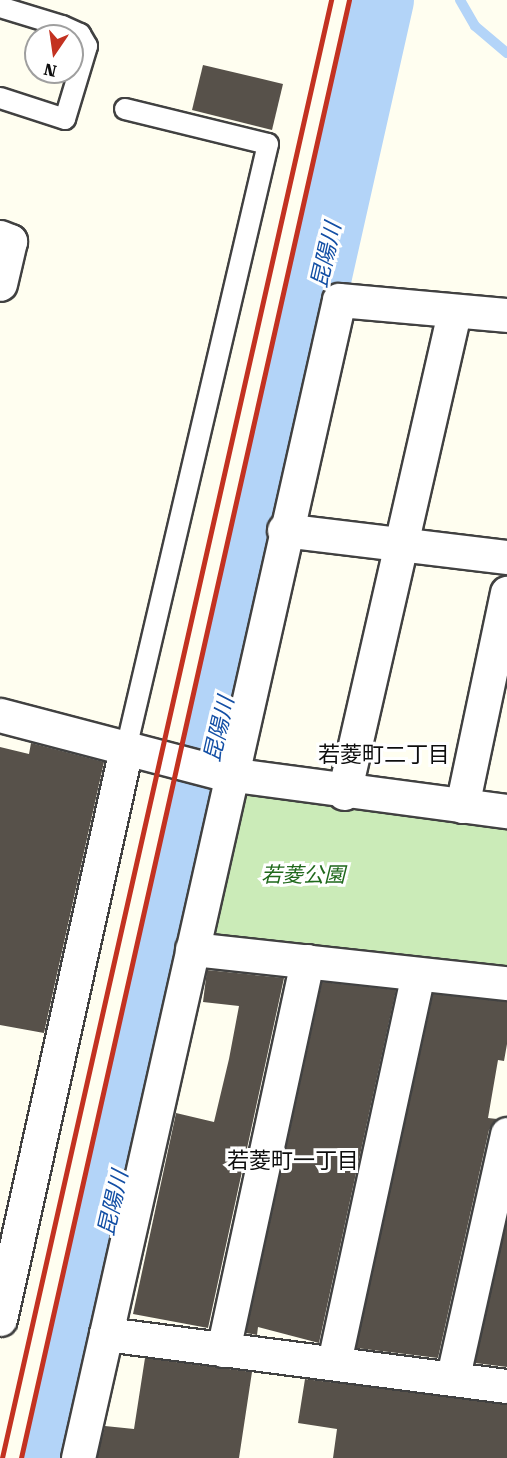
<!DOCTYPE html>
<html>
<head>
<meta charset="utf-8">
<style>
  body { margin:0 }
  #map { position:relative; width:507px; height:1458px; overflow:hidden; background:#fffef0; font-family:"Roboto Serif","Noto Sans JP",serif }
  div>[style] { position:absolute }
  .green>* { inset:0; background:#cbebb8 }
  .stream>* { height:10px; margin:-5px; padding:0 5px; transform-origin:5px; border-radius:5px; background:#b3d4f8 }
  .river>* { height:62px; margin:-31px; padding:0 31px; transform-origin:31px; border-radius:31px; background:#b3d4f8 }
  .building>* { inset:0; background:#57514a }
  .roads { filter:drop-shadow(2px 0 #414141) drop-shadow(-2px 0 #414141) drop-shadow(0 2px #414141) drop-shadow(0 -2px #414141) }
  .lane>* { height:20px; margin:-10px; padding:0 10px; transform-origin:10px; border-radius:10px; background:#fff }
  .street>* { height:33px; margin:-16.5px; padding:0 16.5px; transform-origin:16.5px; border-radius:16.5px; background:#fff }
  .rail>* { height:4.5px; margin:-2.25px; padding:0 2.25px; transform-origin:2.25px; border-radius:2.25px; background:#c33221 }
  span { translate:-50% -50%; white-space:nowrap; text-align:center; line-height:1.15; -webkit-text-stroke:6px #fff; paint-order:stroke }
  .park-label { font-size:21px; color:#20691c; font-style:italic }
  .water-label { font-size:22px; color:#134fa5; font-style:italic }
  .neighbourhood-label { font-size:22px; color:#0e0e0e }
  .north { position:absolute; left:24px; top:24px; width:60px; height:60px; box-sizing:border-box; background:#fff; border:2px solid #9f9f9f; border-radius:50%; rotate:193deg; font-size:16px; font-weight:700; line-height:24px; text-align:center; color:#0e0e0e }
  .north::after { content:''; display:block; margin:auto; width:21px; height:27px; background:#c33221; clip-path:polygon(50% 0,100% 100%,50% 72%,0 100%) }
</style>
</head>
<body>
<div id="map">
  <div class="green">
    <i style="clip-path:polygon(249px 793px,507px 826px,507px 974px,208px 936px,238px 800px)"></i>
  </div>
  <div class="stream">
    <i style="left:460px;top:0;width:30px;rotate:60deg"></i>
    <i style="left:475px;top:26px;width:42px;rotate:40.2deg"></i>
  </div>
  <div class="river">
    <i style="left:55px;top:1458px;width:1494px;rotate:-77.32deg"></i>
  </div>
  <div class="building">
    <i style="clip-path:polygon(203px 65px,283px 84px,272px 130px,192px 110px)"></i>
    <i style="clip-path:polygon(31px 743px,104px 762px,44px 1033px,0 1025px,0 747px,29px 754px)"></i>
    <i style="clip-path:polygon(207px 970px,284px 978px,208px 1328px,133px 1314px,176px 1113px,214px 1122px,229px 1059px,239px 1006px,203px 1002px)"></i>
    <i style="clip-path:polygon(322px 982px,396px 990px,319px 1343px,258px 1327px,257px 1335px,246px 1333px)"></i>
    <i style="clip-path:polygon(433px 994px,507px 1002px,507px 1044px,504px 1061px,498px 1060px,488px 1118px,497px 1119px,489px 1130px,438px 1358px,356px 1348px)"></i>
    <i style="clip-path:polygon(507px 1220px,507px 1367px,475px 1363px)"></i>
    <i style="clip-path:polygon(145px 1358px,252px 1372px,239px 1458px,97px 1458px,105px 1426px,134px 1429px)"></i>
    <i style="clip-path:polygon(305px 1379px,507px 1404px,507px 1458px,333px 1458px,337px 1429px,298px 1423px)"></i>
  </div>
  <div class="roads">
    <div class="lane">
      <i style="left:0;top:7px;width:65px;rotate:17deg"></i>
      <i style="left:62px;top:26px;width:20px;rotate:24deg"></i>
      <i style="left:80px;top:34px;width:14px;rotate:60deg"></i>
      <i style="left:87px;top:46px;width:76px;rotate:106.8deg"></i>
      <i style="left:65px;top:119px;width:68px;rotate:-162.1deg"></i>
      <i style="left:125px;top:109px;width:147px;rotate:13.8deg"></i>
      <i style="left:268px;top:144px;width:621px;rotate:103.21deg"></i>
    </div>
    <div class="street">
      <i style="left:0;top:237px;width:11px;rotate:22deg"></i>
      <i style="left:10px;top:241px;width:44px;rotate:103.1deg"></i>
      <i style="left:284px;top:530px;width:225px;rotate:6.9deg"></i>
      <i style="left:0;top:715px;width:228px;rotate:14.7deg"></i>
      <i style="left:221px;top:773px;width:289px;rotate:7.6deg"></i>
      <i style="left:344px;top:793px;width:494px;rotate:-77.1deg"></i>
      <i style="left:462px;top:806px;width:218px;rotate:-78.1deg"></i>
      <i style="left:192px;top:949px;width:317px;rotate:6.2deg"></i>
      <i style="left:0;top:1319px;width:584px;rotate:-77.54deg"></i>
      <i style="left:106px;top:1334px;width:404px;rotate:7.4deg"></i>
      <i style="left:223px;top:1350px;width:398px;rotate:-77.8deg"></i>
      <i style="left:334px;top:1362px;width:396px;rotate:-77.8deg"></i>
      <i style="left:453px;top:1376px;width:248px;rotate:-77.4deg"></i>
      <i style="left:78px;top:1458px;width:1187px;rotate:-77.3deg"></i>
      <i style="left:339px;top:300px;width:169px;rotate:5.1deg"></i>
    </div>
  </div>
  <div class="rail">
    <i style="left:2px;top:1458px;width:1495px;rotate:-77.28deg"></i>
    <i style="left:21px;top:1458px;width:1494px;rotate:-77.32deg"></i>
  </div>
  <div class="park-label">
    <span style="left:303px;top:875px">若菱公園</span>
  </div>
  <div class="water-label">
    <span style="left:326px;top:255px;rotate:-77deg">昆陽川</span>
    <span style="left:219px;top:729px;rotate:-77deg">昆陽川</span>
    <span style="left:113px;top:1203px;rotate:-77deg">昆陽川</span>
  </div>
  <div class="neighbourhood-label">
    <span style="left:384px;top:755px">若菱町二丁目</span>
    <span style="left:293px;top:1161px">若菱町一丁目</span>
  </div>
  <div class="north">N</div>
</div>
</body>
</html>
